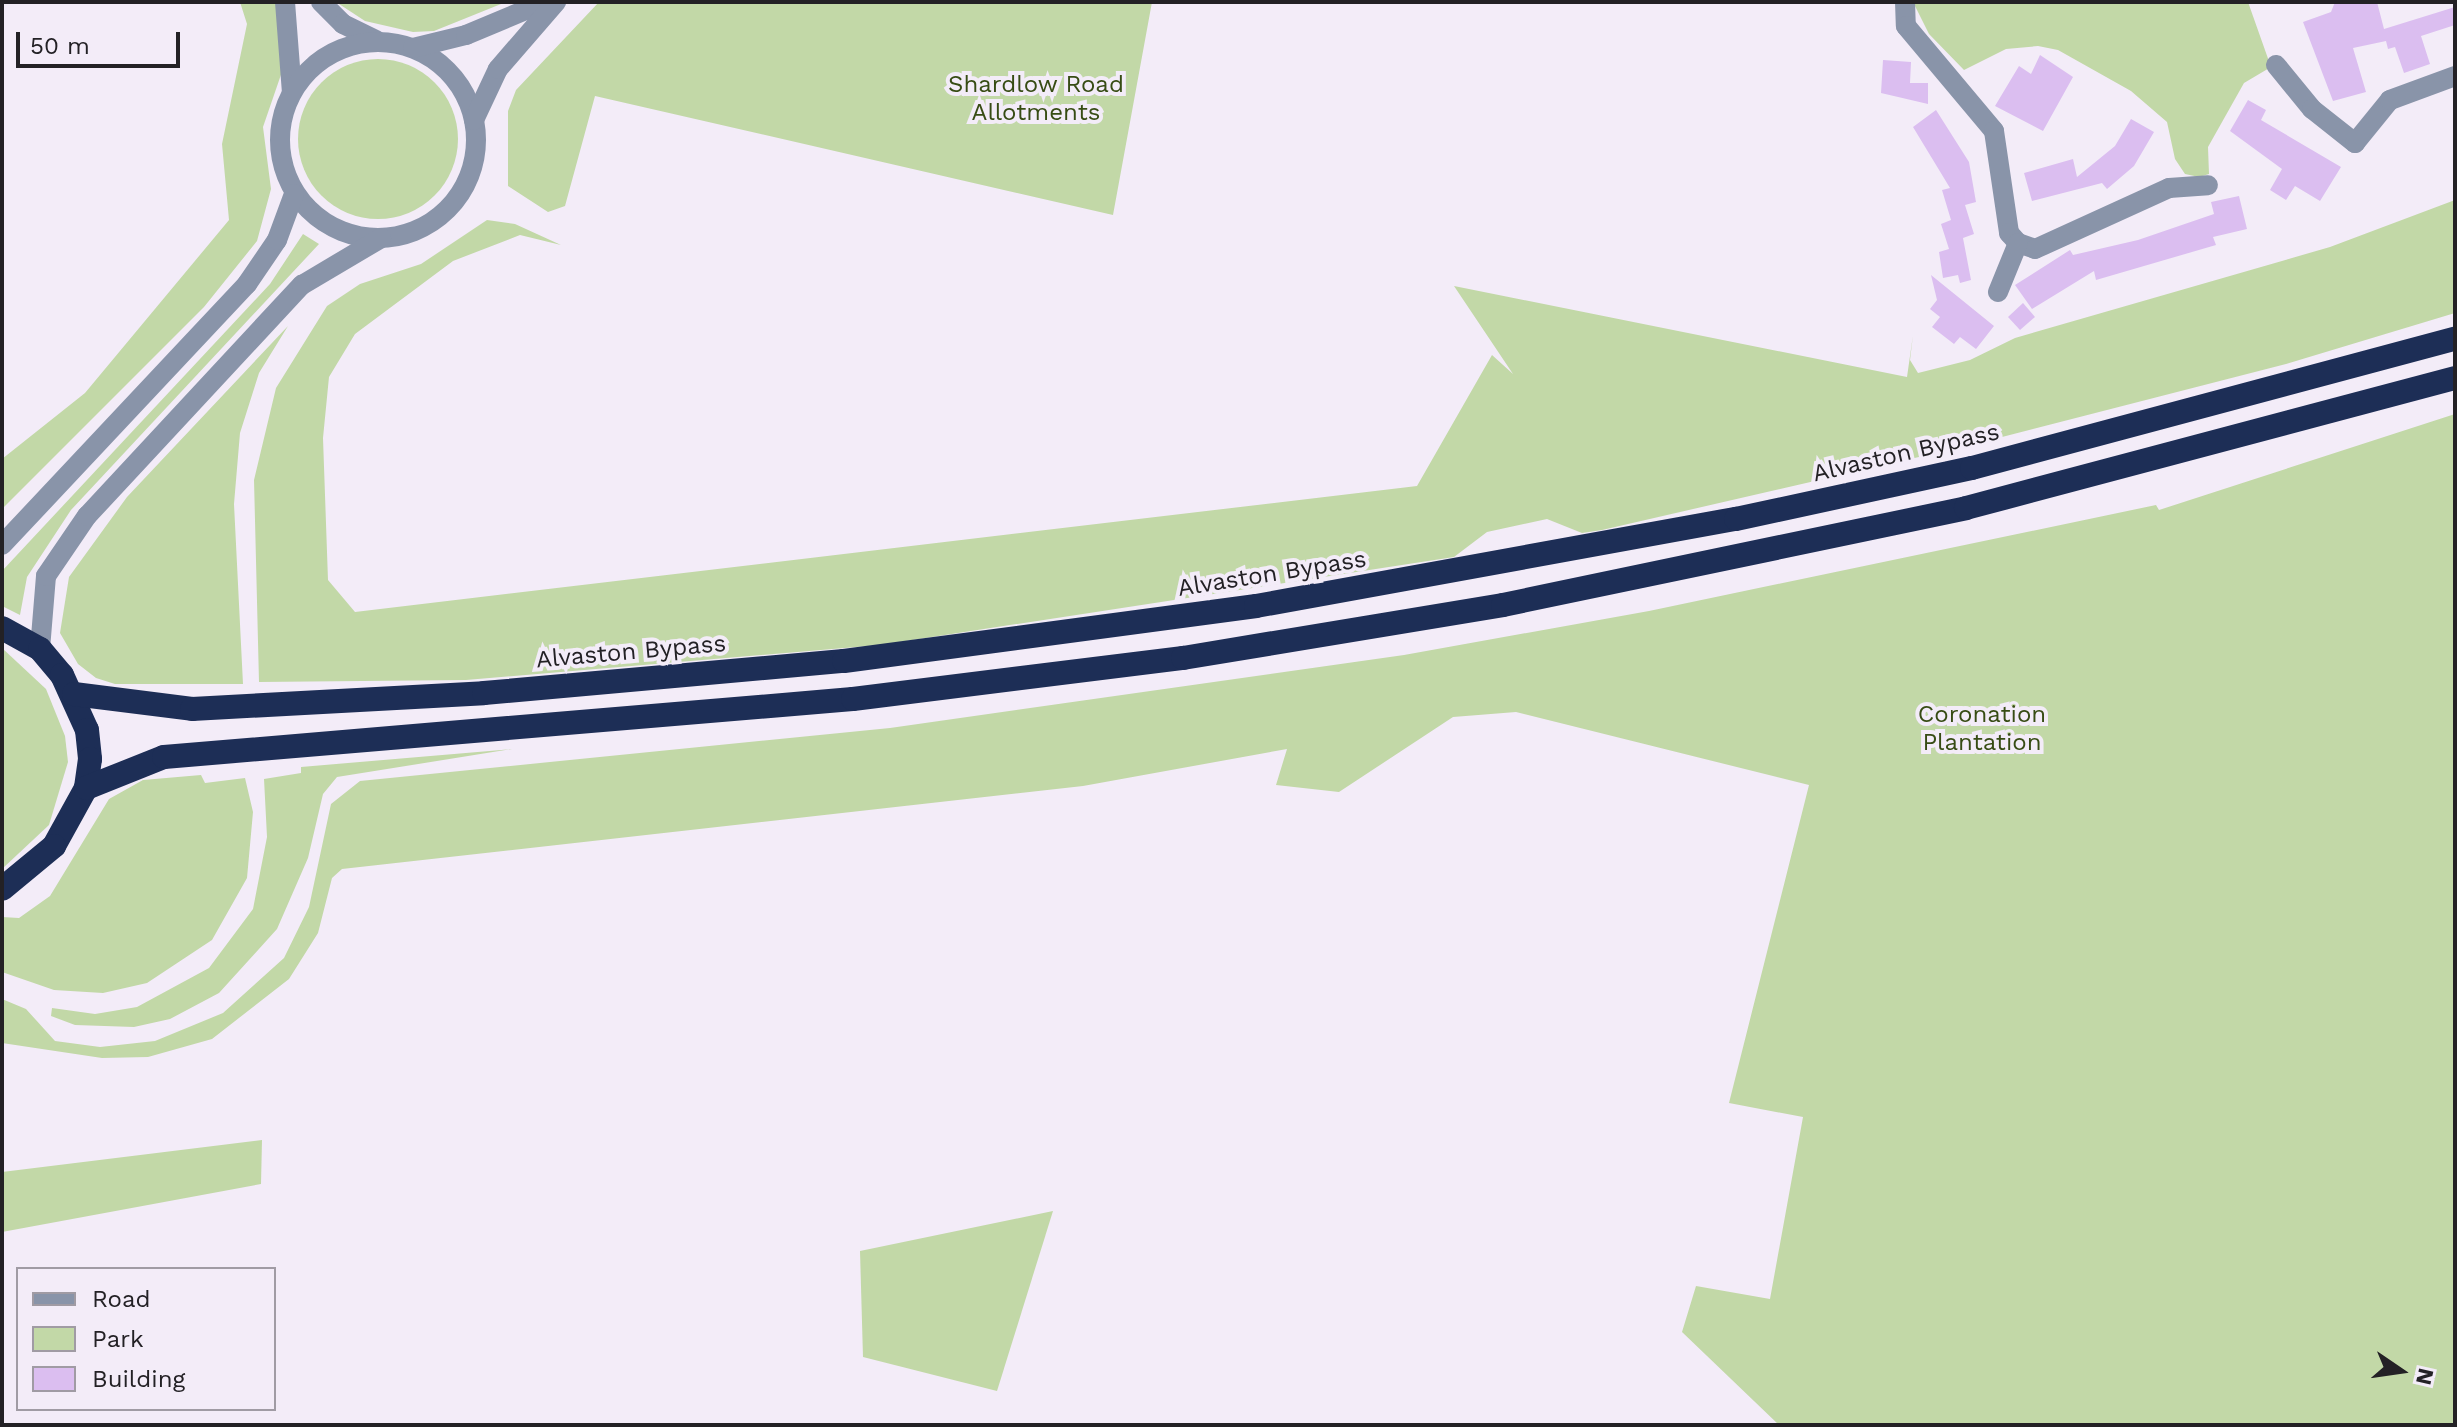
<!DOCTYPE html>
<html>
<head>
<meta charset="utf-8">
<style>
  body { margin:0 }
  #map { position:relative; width:2457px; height:1427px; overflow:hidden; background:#f3ecf8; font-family:"Work Sans",sans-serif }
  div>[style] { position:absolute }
  .green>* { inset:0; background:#c2d8a7 }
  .round { border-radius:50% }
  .building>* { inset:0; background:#dbbef0 }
  .minor>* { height:20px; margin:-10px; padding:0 10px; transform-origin:10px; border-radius:10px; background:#8994a9 }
  .minor>.ring { margin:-10px; padding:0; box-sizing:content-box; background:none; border:20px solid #8994a9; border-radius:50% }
  .highway>* { height:24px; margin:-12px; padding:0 12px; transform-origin:12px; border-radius:12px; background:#1d2e56 }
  span { translate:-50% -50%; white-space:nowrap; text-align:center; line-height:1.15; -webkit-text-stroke:8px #f3ecf8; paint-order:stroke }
  .park-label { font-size:24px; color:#374c14 }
  .street-label { font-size:24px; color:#232125 }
  .frame { position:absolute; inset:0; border:4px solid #232125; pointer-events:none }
  .legend { position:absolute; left:16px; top:1267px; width:260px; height:144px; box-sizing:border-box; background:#f3ecf8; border:2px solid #a09ba4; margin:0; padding:10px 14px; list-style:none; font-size:24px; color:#232125 }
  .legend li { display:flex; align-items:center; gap:16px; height:40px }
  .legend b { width:40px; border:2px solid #a09ba4 }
  .north { position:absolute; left:2361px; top:1331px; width:80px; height:80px; -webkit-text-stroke:6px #f3ecf8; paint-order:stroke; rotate:103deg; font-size:22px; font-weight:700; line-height:32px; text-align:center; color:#232125 }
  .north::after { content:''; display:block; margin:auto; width:28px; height:36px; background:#232125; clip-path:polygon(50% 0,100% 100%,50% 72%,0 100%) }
  .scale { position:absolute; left:16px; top:32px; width:164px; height:36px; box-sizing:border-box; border:4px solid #232125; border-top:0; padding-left:10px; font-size:24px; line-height:28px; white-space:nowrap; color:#232125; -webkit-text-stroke:6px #f3ecf8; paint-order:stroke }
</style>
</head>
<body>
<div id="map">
  <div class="green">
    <i style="clip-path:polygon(240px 2px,280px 2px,285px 63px,263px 127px,271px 189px,257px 241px,204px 307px,2px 509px,2px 459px,85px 393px,229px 220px,222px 144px,247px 24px)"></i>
    <i style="clip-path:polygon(336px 2px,506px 2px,434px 31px,413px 32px,365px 21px)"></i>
    <i style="clip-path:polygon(599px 2px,1152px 2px,1113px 215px,595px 96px,565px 206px,548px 212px,508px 186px,508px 111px,516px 90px)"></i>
    <i style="clip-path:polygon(1913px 2px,2248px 2px,2271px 67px,2244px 83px,2208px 147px,2209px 174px,2199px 177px,2185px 174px,2175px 159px,2167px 122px,2131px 91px,2058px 50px,2038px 46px,2006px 49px,1964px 70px,1929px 34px)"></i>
    <i class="round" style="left:298px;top:59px;width:160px;height:160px"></i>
    <i style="clip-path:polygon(2455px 200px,2455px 313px,2286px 364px,1971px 445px,1602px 530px,1582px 533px,1547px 519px,1487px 532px,1454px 557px,880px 645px,466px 680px,259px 682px,254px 480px,276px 388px,327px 306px,360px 284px,421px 264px,487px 220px,515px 224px,561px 245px,520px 235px,453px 261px,355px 334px,329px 377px,323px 438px,328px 580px,355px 612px,1417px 486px,1492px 355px,1513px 374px,1454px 286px,1907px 377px,1913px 335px,1910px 360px,1918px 373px,1970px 360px,2015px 338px,2330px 247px)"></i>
    <i style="clip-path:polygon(303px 234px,319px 244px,71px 510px,27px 577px,20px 615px,2px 606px,2px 571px,270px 284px)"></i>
    <i style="clip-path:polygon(288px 326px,259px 373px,240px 433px,234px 504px,243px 684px,115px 684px,96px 678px,78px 664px,60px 633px,69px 577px,127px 497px)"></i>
    <i style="clip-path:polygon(2455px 414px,2455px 1425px,1779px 1425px,1682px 1332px,1696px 1286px,1770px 1299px,1803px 1117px,1729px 1103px,1809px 785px,1516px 712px,1453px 717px,1339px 792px,1276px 785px,1287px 749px,1083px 786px,342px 869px,332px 878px,318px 933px,289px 979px,212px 1039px,148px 1057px,102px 1058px,2px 1043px,2px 999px,26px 1009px,55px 1041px,100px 1047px,155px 1041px,223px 1013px,284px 958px,309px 907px,331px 804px,360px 781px,890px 728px,1404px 655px,1649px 611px,2156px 505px,2159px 510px)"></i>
    <i style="clip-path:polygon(2px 648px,46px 689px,65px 736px,68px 762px,49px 825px,2px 869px)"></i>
    <i style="clip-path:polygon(512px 749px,337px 777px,323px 794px,308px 858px,277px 929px,219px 993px,170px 1019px,134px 1027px,75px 1025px,51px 1016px,52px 1008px,95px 1014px,137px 1007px,209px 968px,253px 909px,267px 837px,264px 779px,301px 773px,301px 767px)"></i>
    <i style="clip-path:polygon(201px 775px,205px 783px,245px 778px,253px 812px,247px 878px,212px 940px,147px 983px,103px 993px,54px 990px,2px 972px,2px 917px,19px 918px,50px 896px,109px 799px,143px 780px)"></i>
    <i style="clip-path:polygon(262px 1140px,261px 1184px,2px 1232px,2px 1172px)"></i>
    <i style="clip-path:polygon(1053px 1211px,997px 1391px,863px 1357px,860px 1251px)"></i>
  </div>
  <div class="building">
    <i style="clip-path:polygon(2335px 2px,2377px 2px,2384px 29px,2455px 7px,2455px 25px,2421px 36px,2430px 64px,2404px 73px,2395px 47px,2388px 49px,2386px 41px,2353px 48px,2366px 92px,2333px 101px,2303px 22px,2331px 12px)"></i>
    <i style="clip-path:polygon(2040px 55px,2073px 77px,2043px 131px,1995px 106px,2019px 66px,2031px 74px)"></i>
    <i style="clip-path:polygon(1883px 60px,1911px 62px,1910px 83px,1928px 83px,1928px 104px,1881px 93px)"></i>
    <i style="clip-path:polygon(2248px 100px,2266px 110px,2261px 120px,2341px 167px,2320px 201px,2295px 186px,2286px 200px,2270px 190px,2282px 169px,2230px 131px)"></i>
    <i style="clip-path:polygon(1936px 110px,1969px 162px,1976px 202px,1965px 205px,1974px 234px,1963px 238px,1971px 280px,1960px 283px,1958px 275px,1943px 278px,1939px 252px,1949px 249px,1941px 224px,1951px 220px,1942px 190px,1950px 188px,1913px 127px)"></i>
    <i style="clip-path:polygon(2131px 119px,2154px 132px,2134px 166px,2107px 189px,2102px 183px,2032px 201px,2024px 173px,2073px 159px,2077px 177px,2115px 146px)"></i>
    <i style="clip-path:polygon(2239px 196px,2247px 229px,2213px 237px,2216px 245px,2096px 280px,2094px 271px,2032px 309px,2015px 285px,2070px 250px,2073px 255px,2138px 240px,2214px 214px,2211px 202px)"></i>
    <i style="clip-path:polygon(1931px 275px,1994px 326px,1976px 349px,1960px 337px,1954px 344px,1932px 327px,1940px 317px,1930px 309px,1937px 300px)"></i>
    <i style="clip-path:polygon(2023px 303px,2035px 317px,2020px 330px,2008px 317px)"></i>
  </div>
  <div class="minor">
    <i style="left:285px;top:2px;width:90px;rotate:85.6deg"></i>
    <i style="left:321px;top:2px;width:31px;rotate:45deg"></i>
    <i style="left:343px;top:24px;width:37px;rotate:26deg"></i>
    <i style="left:1905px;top:2px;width:24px;rotate:88deg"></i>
    <i style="left:1906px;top:26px;width:137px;rotate:50deg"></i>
    <i style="left:1994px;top:131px;width:103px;rotate:81.6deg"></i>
    <i style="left:2009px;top:233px;width:13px;rotate:48deg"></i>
    <i style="left:2018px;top:243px;width:18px;rotate:19deg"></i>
    <i style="left:2035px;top:249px;width:147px;rotate:-24.5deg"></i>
    <i style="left:2169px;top:188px;width:39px;rotate:-4deg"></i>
    <i class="ring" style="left:280px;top:42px;width:176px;height:176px"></i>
    <i style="left:413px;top:48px;width:55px;rotate:-13.8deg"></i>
    <i style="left:466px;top:35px;width:86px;rotate:-22.7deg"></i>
    <i style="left:2276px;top:65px;width:57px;rotate:50.7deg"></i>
    <i style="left:2312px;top:109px;width:55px;rotate:38.3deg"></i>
    <i style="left:2355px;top:143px;width:55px;rotate:-50.9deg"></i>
    <i style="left:2390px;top:100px;width:69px;rotate:-20.3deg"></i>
    <i style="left:474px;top:120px;width:56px;rotate:-64.8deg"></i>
    <i style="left:498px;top:69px;width:89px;rotate:-49.1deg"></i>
    <i style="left:1998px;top:292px;width:53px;rotate:-67.8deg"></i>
    <i style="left:2px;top:545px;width:358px;rotate:-46.8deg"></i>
    <i style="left:247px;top:284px;width:53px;rotate:-55.7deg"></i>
    <i style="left:277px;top:240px;width:49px;rotate:-69.7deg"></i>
    <i style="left:40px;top:649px;width:73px;rotate:-85.3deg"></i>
    <i style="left:46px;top:576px;width:73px;rotate:-55.7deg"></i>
    <i style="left:87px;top:516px;width:316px;rotate:-47.1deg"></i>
    <i style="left:302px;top:285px;width:92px;rotate:-30.7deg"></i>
  </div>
  <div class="highway">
    <i style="left:2px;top:628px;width:43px;rotate:28.9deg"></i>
    <i style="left:40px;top:649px;width:34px;rotate:50deg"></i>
    <i style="left:62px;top:675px;width:60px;rotate:65.6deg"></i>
    <i style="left:87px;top:730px;width:29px;rotate:84deg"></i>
    <i style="left:90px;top:759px;width:29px;rotate:98deg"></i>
    <i style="left:86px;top:788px;width:66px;rotate:118.9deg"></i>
    <i style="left:54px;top:846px;width:67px;rotate:140.4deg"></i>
    <i style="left:74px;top:694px;width:119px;rotate:7.2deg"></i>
    <i style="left:192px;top:709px;width:292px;rotate:-3.1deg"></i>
    <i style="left:484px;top:693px;width:361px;rotate:-5.1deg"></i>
    <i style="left:844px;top:661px;width:416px;rotate:-7.6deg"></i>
    <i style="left:1256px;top:606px;width:488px;rotate:-10.3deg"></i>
    <i style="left:1736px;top:519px;width:241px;rotate:-12.2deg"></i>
    <i style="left:1972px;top:468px;width:500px;rotate:-15deg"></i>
    <i style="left:86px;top:788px;width:84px;rotate:-21.7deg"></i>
    <i style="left:164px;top:757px;width:691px;rotate:-4.81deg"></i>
    <i style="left:853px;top:699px;width:333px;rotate:-7.1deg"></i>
    <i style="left:1183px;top:658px;width:324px;rotate:-9.4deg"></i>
    <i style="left:1503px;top:605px;width:473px;rotate:-11.8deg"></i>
    <i style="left:1966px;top:508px;width:506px;rotate:-14.89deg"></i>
  </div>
  <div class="park-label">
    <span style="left:1036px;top:99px">Shardlow Road<br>Allotments</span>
    <span style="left:1982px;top:729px">Coronation<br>Plantation</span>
  </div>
  <div class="street-label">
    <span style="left:1906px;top:453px;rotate:-13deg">Alvaston Bypass</span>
    <span style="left:1272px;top:574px;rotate:-9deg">Alvaston Bypass</span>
    <span style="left:631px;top:652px;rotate:-5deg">Alvaston Bypass</span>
  </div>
  <div class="frame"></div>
  <ul class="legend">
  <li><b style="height:10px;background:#8994a9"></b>Road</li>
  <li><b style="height:22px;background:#c2d8a7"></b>Park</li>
  <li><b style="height:22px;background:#dbbef0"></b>Building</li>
  </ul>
  <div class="north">N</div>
  <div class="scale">50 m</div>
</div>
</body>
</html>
